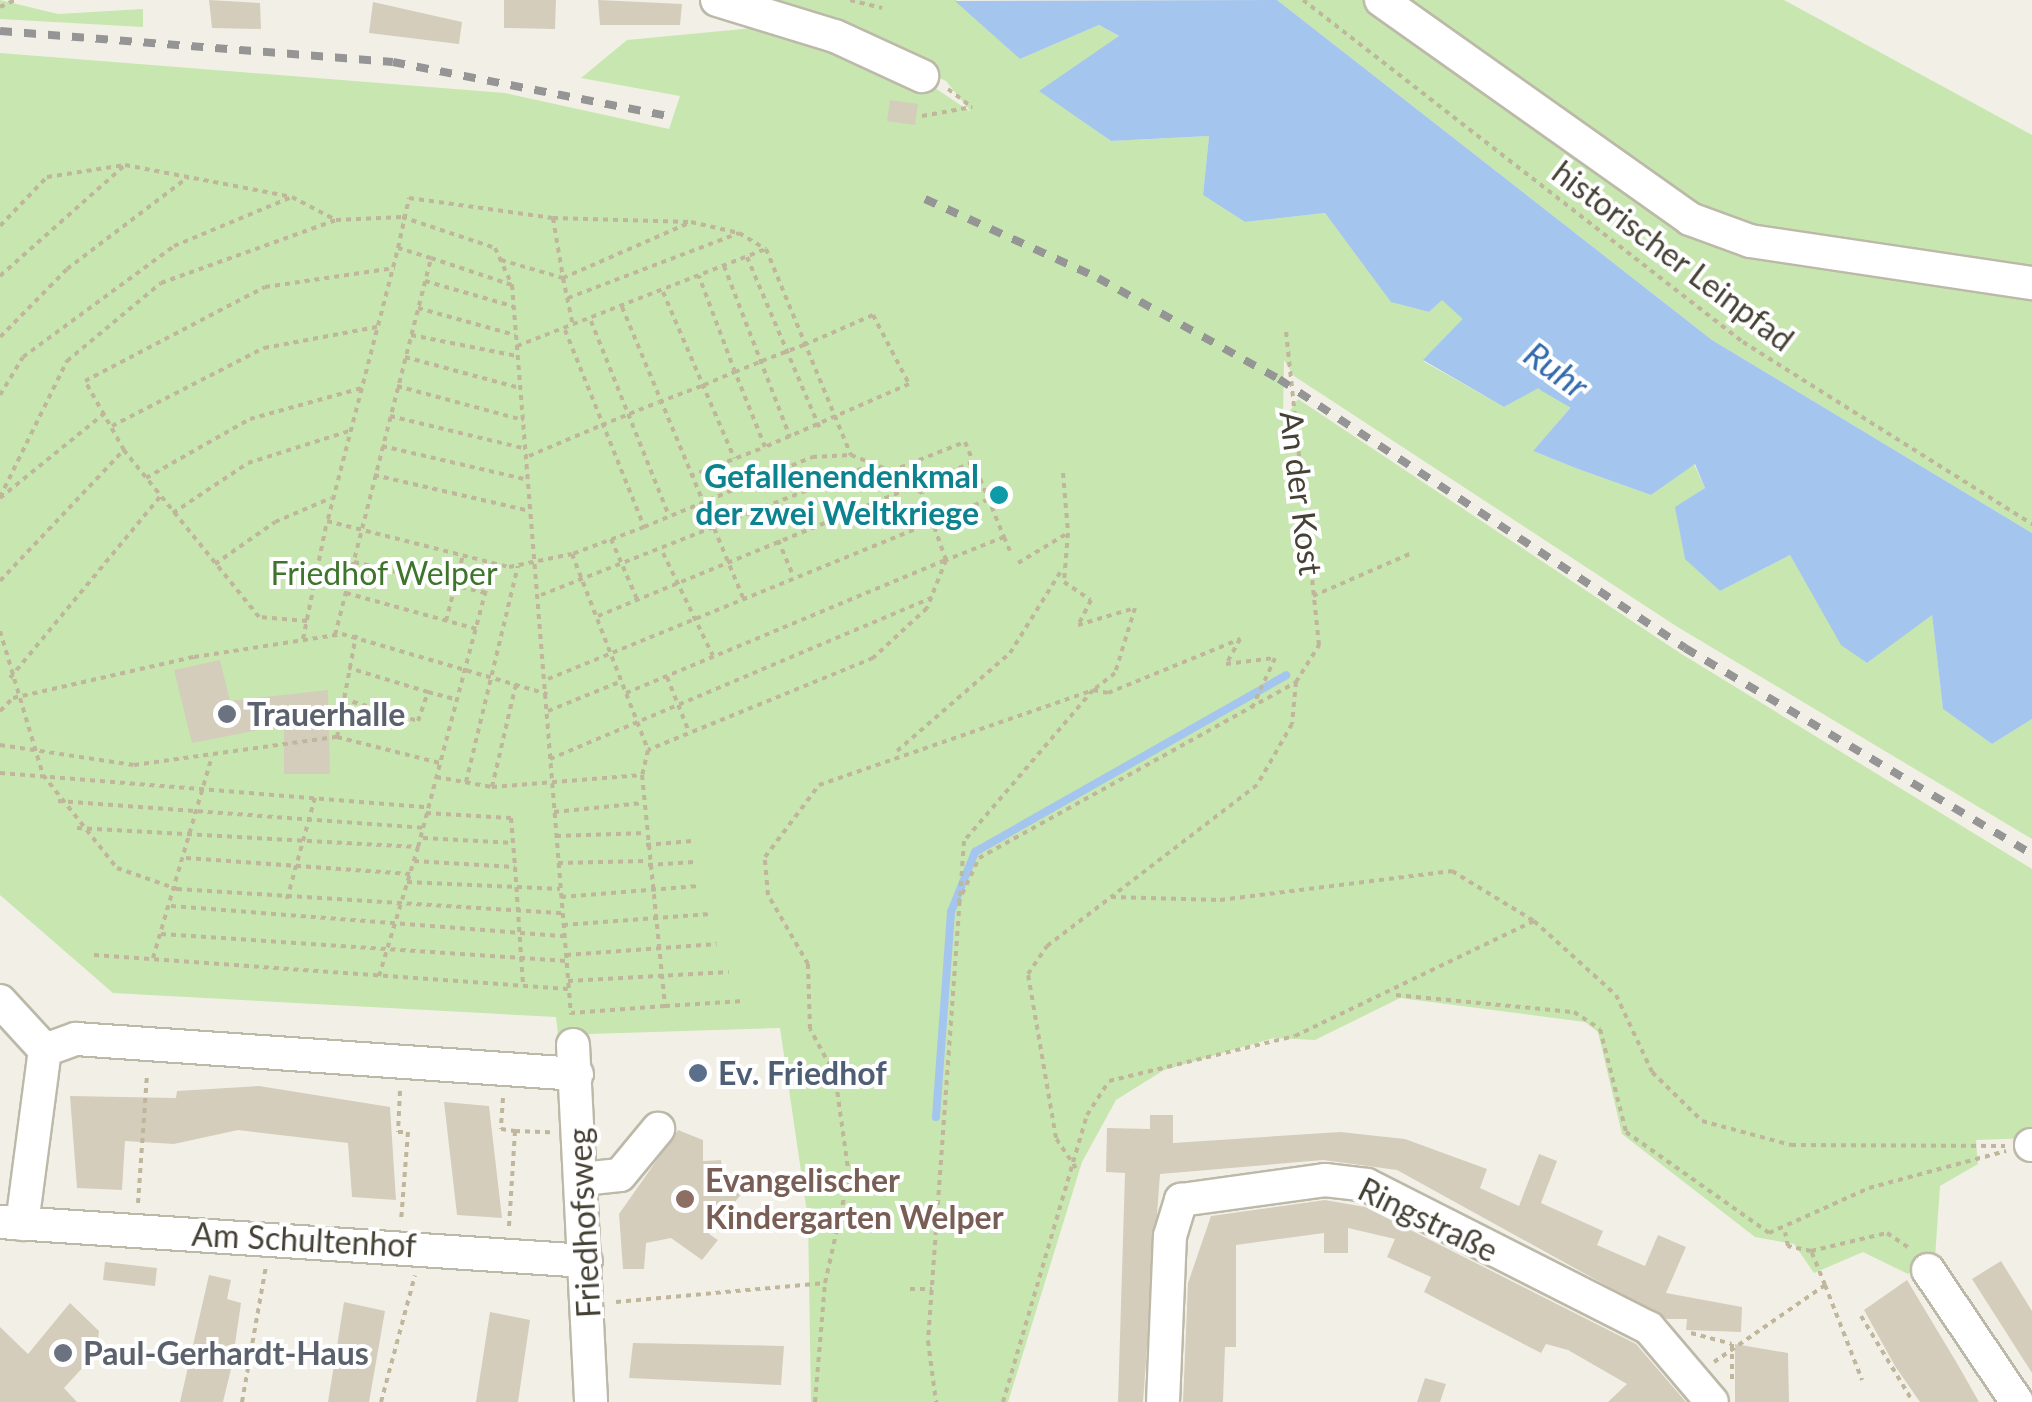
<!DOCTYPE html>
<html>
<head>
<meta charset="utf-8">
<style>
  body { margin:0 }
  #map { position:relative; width:2032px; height:1402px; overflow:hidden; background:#f2f0e6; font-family:Lato,sans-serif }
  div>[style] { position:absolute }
  .green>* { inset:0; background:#c7e6b0 }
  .water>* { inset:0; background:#a4c6ee }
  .stream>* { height:8px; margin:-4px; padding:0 4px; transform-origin:4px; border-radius:4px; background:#a4c6ee }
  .river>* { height:42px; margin:-21px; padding:0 21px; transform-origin:21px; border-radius:21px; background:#a4c6ee }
  .building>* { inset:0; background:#d4cdbc }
  .path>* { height:4px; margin-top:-2px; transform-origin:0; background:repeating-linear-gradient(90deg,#bfb69b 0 5px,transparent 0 10px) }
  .roads { filter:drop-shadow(2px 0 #bdb9a9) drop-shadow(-2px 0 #bdb9a9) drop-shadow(0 2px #bdb9a9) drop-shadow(0 -2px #bdb9a9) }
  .minor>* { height:32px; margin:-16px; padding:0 16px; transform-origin:16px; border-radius:16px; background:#fff }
  .rail>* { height:8px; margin-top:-4px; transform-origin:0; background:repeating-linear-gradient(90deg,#959595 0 12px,transparent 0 24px) }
  .dots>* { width:28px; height:28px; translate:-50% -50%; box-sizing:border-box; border:5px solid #fff; border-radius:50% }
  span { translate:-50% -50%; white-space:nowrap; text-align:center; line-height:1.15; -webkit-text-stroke:8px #fff; paint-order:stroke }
  .street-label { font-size:32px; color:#454135 }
  .culture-label { font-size:32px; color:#0d838f; font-weight:700 }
  .right { translate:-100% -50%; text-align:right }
  .park-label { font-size:32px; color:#3e742b }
  .worship-label { font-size:32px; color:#5b616d; font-weight:700 }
  .left { translate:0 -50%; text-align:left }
  .service-label { font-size:32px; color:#4e5e75; font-weight:700 }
  .education-label { font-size:32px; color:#785e54; font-weight:700 }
  .water-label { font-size:35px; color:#326aad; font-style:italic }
</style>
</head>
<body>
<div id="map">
  <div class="green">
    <i style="clip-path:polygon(0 0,58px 14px,143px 9px,143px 27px,0 19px)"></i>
    <i style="clip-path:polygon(730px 0,956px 0,1020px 59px,1099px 25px,1120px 37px,1040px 91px,1111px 141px,1209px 136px,1203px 195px,1245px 222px,1325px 213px,1392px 302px,1429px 312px,1464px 279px,1481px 300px,1423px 361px,1504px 407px,1561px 374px,1583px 393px,1533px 451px,1578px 469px,1651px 495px,1694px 464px,1705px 488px,1676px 507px,1685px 558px,1720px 591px,1790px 555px,1842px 645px,1867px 663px,1932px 614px,1943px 709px,1992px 744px,2032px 719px,2032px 839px,1676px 626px,1294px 376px,1284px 360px,1283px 421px,1298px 399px,1680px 653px,2032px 869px,2032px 1138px,1976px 1140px,1978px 1164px,1940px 1186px,1935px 1258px,1908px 1274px,1863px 1252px,1814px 1273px,1794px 1244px,1755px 1237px,1622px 1134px,1598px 1032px,1585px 1022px,1400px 998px,1315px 1040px,1274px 1038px,1164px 1070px,1116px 1100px,1082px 1162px,1008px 1402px,811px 1402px,808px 1219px,780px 1028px,558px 1035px,556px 1017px,113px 993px,0 895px,0 53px,505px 93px,669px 129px,680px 96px,581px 78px,627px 40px,795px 24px,917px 76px,971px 112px,946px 81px,836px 33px)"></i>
    <i style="clip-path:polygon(1277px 0,1784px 0,2032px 135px,2032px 533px,1712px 340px)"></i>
  </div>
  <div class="water">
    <i style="clip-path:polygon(1277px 0,1712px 340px,2032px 533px,2032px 719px,1992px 744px,1943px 709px,1932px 615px,1867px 663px,1841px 645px,1790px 555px,1720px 591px,1685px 559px,1675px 507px,1705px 488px,1695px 464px,1651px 495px,1578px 469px,1533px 451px,1584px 392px,1562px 375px,1504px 407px,1423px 360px,1481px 300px,1464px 280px,1429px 312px,1391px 302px,1325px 213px,1245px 222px,1203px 195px,1209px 136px,1111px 141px,1039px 91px,1119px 36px,1099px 25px,1020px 59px,955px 1px)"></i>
  </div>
  <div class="stream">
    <i style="left:936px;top:1117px;width:206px;rotate:-85.8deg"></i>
    <i style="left:951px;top:912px;width:65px;rotate:-68.2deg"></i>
    <i style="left:975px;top:852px;width:358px;rotate:-29.6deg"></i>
  </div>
  <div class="river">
    <i style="left:1414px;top:246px;width:188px;rotate:42.4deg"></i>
    <i style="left:1553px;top:373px;width:91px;rotate:30.2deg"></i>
  </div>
  <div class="building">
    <i style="clip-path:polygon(209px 0,260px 3px,261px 29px,212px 28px)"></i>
    <i style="clip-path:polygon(504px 0,556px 0,555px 29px,504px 28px)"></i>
    <i style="clip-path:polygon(598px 0,682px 4px,680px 25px,600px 25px)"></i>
    <i style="clip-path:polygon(373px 2px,462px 22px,459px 44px,369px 33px)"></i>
    <i style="clip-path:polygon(890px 100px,918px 104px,915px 125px,887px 121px)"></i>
    <i style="clip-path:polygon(220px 660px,230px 701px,328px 690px,330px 774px,284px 774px,284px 725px,192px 743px,174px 670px)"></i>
    <i style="clip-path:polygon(259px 1086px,390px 1107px,396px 1200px,352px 1197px,348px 1143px,238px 1130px,174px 1144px,125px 1141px,122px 1190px,77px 1188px,70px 1096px,176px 1098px,177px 1091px)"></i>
    <i style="clip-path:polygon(444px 1102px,489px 1106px,502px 1218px,457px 1215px)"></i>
    <i style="clip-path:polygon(1150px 1115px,1173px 1115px,1173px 1143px,1340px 1132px,1405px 1139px,1487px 1169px,1480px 1188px,1519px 1206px,1539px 1154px,1557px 1161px,1541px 1203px,1603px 1231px,1597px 1245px,1645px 1266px,1658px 1235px,1686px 1247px,1666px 1293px,1742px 1307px,1741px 1332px,1686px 1330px,1687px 1319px,1667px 1319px,1397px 1170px,1323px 1160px,1160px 1174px,1143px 1402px,1118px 1402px,1125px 1173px,1106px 1172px,1107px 1128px,1150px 1129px)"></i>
    <i style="clip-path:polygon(678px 1130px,703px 1140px,703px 1161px,721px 1160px,723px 1177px,743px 1192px,709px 1234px,718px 1240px,702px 1260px,671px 1238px,646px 1243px,644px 1269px,623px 1269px,619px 1214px)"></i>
    <i style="clip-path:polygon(1325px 1200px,1365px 1207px,1636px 1344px,1686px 1402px,1608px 1402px,1627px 1384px,1568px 1350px,1546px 1344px,1541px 1353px,1424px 1292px,1431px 1277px,1387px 1257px,1395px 1239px,1348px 1228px,1348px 1253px,1324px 1253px,1324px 1233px,1236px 1245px,1236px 1347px,1225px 1347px,1223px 1402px,1183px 1402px,1188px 1283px,1211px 1216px)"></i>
    <i style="clip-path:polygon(2001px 1261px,2032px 1311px,2032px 1373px,1972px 1279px)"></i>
    <i style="clip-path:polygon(105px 1262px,157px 1268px,155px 1286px,103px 1280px)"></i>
    <i style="clip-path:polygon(209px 1275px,231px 1280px,227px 1299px,241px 1303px,232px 1365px,223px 1402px,180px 1402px)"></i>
    <i style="clip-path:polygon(1907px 1280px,1958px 1365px,1979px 1402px,1920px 1402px,1895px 1366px,1864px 1310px)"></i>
    <i style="clip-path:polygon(344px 1302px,385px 1311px,369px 1402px,328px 1402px)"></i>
    <i style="clip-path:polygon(70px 1303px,99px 1331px,97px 1352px,64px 1388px,77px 1402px,0 1402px,0 1327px,28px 1354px)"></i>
    <i style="clip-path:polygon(490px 1312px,530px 1320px,518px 1402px,476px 1402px)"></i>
    <i style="clip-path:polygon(633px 1343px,784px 1346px,781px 1385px,629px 1378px)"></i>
    <i style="clip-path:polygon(1735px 1344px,1788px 1353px,1789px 1402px,1735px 1402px)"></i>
    <i style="clip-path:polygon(1425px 1378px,1446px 1384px,1440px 1402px,1417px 1402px)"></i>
  </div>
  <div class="path">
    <i style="left:850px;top:0;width:33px;rotate:14deg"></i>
    <i style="left:1303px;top:0;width:557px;rotate:37.86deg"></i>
    <i style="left:1743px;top:342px;width:342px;rotate:32.2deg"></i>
    <i style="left:0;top:7px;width:17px;rotate:-25deg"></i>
    <i style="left:948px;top:89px;width:30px;rotate:37deg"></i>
    <i style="left:922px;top:116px;width:51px;rotate:-10.2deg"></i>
    <i style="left:553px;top:218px;width:61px;rotate:80.5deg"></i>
    <i style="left:563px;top:278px;width:140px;rotate:-23.6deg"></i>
    <i style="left:691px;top:222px;width:49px;rotate:12.9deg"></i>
    <i style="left:0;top:226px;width:68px;rotate:-46.2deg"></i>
    <i style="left:47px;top:177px;width:79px;rotate:-8.7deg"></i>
    <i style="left:125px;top:165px;width:170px;rotate:10.8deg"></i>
    <i style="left:292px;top:197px;width:50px;rotate:27.6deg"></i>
    <i style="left:747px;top:257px;width:185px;rotate:67deg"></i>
    <i style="left:431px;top:258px;width:85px;rotate:18.4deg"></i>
    <i style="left:501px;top:260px;width:65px;rotate:16.2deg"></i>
    <i style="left:563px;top:278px;width:49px;rotate:78.2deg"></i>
    <i style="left:724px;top:266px;width:183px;rotate:68.9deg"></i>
    <i style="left:0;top:276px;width:167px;rotate:-41.6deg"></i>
    <i style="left:425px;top:281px;width:91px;rotate:16deg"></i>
    <i style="left:663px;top:292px;width:181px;rotate:66.8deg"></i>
    <i style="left:568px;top:298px;width:183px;rotate:-20.8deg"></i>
    <i style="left:739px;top:233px;width:31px;rotate:31deg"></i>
    <i style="left:622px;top:307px;width:315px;rotate:67.4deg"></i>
    <i style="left:418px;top:308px;width:101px;rotate:15.6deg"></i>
    <i style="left:591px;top:321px;width:210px;rotate:68.2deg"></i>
    <i style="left:565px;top:330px;width:212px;rotate:68.1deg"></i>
    <i style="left:644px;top:527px;width:77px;rotate:159.4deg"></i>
    <i style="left:411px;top:335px;width:108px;rotate:11.2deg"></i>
    <i style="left:0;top:337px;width:95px;rotate:-45.4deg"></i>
    <i style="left:67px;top:269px;width:152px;rotate:-37.2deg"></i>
    <i style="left:517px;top:346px;width:267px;rotate:-21.3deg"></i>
    <i style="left:766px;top:249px;width:223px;rotate:67.6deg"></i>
    <i style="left:405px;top:357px;width:119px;rotate:15.1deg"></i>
    <i style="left:397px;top:386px;width:131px;rotate:15.1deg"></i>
    <i style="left:0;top:395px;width:44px;rotate:-58.8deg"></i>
    <i style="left:23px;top:357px;width:187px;rotate:-36.3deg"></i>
    <i style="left:174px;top:246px;width:128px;rotate:-22.6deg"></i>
    <i style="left:390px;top:416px;width:140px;rotate:13.6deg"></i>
    <i style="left:112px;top:426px;width:171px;rotate:-27.2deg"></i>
    <i style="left:264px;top:348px;width:120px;rotate:-10.6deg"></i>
    <i style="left:382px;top:446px;width:150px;rotate:13.1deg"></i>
    <i style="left:529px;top:456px;width:79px;rotate:-23deg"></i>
    <i style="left:602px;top:425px;width:61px;rotate:-22deg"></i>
    <i style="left:659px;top:402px;width:48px;rotate:-20.7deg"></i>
    <i style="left:704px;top:385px;width:34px;rotate:-23deg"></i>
    <i style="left:735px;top:372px;width:29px;rotate:-22deg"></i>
    <i style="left:762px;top:361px;width:45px;rotate:-20.9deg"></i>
    <i style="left:804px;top:345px;width:75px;rotate:-23.5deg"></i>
    <i style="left:873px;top:315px;width:78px;rotate:62.4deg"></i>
    <i style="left:909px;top:384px;width:157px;rotate:156.4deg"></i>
    <i style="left:765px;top:447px;width:81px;rotate:-111.8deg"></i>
    <i style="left:735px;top:372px;width:103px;rotate:-110.6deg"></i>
    <i style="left:1063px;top:473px;width:60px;rotate:85.2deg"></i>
    <i style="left:374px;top:475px;width:160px;rotate:13deg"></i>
    <i style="left:690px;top:476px;width:80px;rotate:-21.1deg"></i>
    <i style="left:146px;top:478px;width:120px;rotate:-29.6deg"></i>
    <i style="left:250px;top:419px;width:119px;rotate:-15.5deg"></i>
    <i style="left:0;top:497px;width:152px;rotate:-63.8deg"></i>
    <i style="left:67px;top:361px;width:122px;rotate:-39.7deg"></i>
    <i style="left:161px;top:283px;width:186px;rotate:-19.8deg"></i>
    <i style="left:336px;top:220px;width:66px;rotate:-2.6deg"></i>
    <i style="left:402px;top:217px;width:98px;rotate:18.4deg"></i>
    <i style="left:495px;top:248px;width:41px;rotate:65.3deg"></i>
    <i style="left:512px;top:285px;width:732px;rotate:85.38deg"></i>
    <i style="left:0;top:498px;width:135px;rotate:-39deg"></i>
    <i style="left:173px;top:513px;width:90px;rotate:-33.7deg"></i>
    <i style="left:248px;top:463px;width:109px;rotate:-17.6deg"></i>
    <i style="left:328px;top:519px;width:280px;rotate:-75.5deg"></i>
    <i style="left:644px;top:527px;width:182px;rotate:-22.6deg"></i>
    <i style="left:812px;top:457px;width:39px;rotate:-3deg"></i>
    <i style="left:851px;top:455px;width:43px;rotate:21.8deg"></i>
    <i style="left:891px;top:471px;width:79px;rotate:-21.4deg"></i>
    <i style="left:965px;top:442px;width:103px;rotate:67.7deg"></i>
    <i style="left:1004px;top:537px;width:62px;rotate:158.4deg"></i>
    <i style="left:946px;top:560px;width:52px;rotate:111.6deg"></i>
    <i style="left:927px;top:608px;width:74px;rotate:137.2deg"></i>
    <i style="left:873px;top:658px;width:243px;rotate:157.8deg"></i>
    <i style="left:1004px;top:537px;width:15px;rotate:67deg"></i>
    <i style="left:611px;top:539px;width:65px;rotate:66.6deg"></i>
    <i style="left:778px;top:540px;width:39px;rotate:67deg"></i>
    <i style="left:663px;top:553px;width:114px;rotate:64.1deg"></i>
    <i style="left:354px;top:562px;width:136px;rotate:13.2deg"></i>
    <i style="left:1018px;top:563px;width:58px;rotate:-31deg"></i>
    <i style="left:1068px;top:533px;width:49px;rotate:94.7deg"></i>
    <i style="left:1064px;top:582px;width:32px;rotate:34deg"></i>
    <i style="left:1091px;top:600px;width:28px;rotate:117deg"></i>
    <i style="left:1078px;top:625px;width:59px;rotate:-16.6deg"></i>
    <i style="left:1135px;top:608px;width:68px;rotate:107.1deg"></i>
    <i style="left:1115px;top:673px;width:28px;rotate:142deg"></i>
    <i style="left:215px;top:564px;width:73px;rotate:-35deg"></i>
    <i style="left:275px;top:522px;width:61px;rotate:-23.2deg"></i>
    <i style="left:0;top:581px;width:180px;rotate:-46.6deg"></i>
    <i style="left:346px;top:593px;width:136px;rotate:15.4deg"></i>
    <i style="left:541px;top:595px;width:360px;rotate:-21.5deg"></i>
    <i style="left:1313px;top:596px;width:108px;rotate:-23.5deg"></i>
    <i style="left:598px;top:616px;width:405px;rotate:-22.3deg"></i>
    <i style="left:307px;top:621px;width:48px;rotate:-175.2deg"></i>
    <i style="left:259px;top:617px;width:215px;rotate:-129deg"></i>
    <i style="left:124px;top:450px;width:79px;rotate:-119.5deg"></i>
    <i style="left:85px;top:381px;width:203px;rotate:-27.6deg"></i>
    <i style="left:265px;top:287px;width:131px;rotate:-8.3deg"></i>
    <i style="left:446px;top:621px;width:68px;rotate:-75.6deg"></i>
    <i style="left:0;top:631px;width:150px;rotate:73.4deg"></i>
    <i style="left:43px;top:775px;width:119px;rotate:51.5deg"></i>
    <i style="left:117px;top:868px;width:64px;rotate:19.3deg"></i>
    <i style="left:177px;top:889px;width:386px;rotate:3.6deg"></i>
    <i style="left:335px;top:635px;width:389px;rotate:-75.7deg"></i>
    <i style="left:431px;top:258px;width:34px;rotate:-163deg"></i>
    <i style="left:398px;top:248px;width:51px;rotate:-77.6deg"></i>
    <i style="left:409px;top:198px;width:145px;rotate:7.9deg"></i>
    <i style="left:553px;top:218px;width:138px;rotate:1.7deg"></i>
    <i style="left:303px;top:639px;width:120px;rotate:-78.5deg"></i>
    <i style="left:327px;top:521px;width:188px;rotate:14.2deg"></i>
    <i style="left:509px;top:567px;width:64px;rotate:-11.7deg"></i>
    <i style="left:572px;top:554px;width:210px;rotate:68.8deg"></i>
    <i style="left:648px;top:750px;width:26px;rotate:103deg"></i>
    <i style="left:667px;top:677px;width:59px;rotate:68.2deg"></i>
    <i style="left:10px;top:678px;width:235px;rotate:-50.4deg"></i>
    <i style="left:548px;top:679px;width:475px;rotate:-22.2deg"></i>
    <i style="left:1296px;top:682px;width:42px;rotate:95.4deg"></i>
    <i style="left:1292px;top:724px;width:70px;rotate:119.8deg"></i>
    <i style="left:1257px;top:785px;width:184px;rotate:142.5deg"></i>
    <i style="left:1111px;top:897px;width:109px;rotate:1.6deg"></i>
    <i style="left:1220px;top:900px;width:234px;rotate:-7.1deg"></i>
    <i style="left:1452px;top:871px;width:96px;rotate:31.4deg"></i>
    <i style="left:1534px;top:921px;width:110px;rotate:42.1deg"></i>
    <i style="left:1616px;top:995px;width:85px;rotate:64.9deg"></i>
    <i style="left:1652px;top:1072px;width:70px;rotate:44.4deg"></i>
    <i style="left:1702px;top:1121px;width:92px;rotate:15.1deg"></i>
    <i style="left:1791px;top:1145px;width:214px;rotate:0.3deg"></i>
    <i style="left:1093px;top:690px;width:15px;rotate:11deg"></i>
    <i style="left:1108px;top:693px;width:143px;rotate:-22.2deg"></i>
    <i style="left:1240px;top:639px;width:29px;rotate:119deg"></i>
    <i style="left:1226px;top:664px;width:49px;rotate:-7deg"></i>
    <i style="left:1275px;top:658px;width:55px;rotate:114.7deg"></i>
    <i style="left:428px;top:692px;width:30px;rotate:15deg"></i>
    <i style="left:626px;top:693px;width:347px;rotate:-22.6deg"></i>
    <i style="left:946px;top:560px;width:71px;rotate:-109.7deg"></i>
    <i style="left:922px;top:493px;width:37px;rotate:-145deg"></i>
    <i style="left:343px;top:699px;width:78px;rotate:16.3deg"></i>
    <i style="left:418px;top:721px;width:31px;rotate:-71deg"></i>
    <i style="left:428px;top:692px;width:83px;rotate:-163.1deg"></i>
    <i style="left:0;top:711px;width:18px;rotate:-45deg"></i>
    <i style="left:13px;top:698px;width:186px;rotate:-12.8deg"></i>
    <i style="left:194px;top:657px;width:150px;rotate:-8.8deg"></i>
    <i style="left:342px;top:634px;width:214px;rotate:16.3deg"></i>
    <i style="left:548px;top:711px;width:80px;rotate:-22.1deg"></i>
    <i style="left:337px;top:737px;width:104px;rotate:-79.4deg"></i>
    <i style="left:0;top:745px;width:135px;rotate:8.5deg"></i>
    <i style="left:134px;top:765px;width:205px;rotate:-7.9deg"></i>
    <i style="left:337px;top:737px;width:106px;rotate:14.2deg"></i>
    <i style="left:897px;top:751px;width:150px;rotate:-40.9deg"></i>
    <i style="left:1010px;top:653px;width:100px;rotate:-58.1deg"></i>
    <i style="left:550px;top:759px;width:415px;rotate:-22.9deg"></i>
    <i style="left:0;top:773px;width:428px;rotate:4.6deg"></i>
    <i style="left:436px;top:777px;width:57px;rotate:10.1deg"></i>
    <i style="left:492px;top:787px;width:106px;rotate:-76.9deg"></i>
    <i style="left:466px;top:782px;width:222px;rotate:-76.5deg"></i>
    <i style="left:492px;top:787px;width:150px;rotate:-4.6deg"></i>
    <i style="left:642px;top:775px;width:232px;rotate:84.3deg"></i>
    <i style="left:665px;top:1006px;width:94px;rotate:175.7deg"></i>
    <i style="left:58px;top:801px;width:367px;rotate:4.2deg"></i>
    <i style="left:554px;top:812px;width:89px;rotate:-5.8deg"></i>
    <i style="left:426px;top:813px;width:85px;rotate:3.4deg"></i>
    <i style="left:511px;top:818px;width:49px;rotate:85.3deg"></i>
    <i style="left:77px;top:828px;width:342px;rotate:3.2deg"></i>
    <i style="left:418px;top:847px;width:135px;rotate:106.8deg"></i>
    <i style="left:556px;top:836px;width:89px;rotate:-1.9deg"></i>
    <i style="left:423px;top:838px;width:90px;rotate:3.2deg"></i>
    <i style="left:646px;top:845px;width:46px;rotate:-5deg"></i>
    <i style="left:418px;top:847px;width:294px;rotate:-75.2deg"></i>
    <i style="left:186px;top:858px;width:225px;rotate:4.1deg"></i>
    <i style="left:414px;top:861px;width:101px;rotate:3.4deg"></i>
    <i style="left:515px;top:867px;width:118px;rotate:86.1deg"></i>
    <i style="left:558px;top:863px;width:89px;rotate:-1.3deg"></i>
    <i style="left:648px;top:865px;width:46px;rotate:-3.7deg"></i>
    <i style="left:407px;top:882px;width:153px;rotate:2.6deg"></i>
    <i style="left:561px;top:897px;width:138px;rotate:-4.6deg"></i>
    <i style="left:287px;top:899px;width:106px;rotate:-74.6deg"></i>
    <i style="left:958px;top:903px;width:50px;rotate:-65deg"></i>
    <i style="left:979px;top:858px;width:363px;rotate:-29deg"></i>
    <i style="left:1296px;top:682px;width:44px;rotate:-58.1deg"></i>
    <i style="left:1319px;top:645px;width:315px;rotate:-96deg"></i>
    <i style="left:171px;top:906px;width:394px;rotate:4.4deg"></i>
    <i style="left:563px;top:925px;width:147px;rotate:-4.3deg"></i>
    <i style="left:161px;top:934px;width:406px;rotate:3.8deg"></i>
    <i style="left:94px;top:955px;width:475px;rotate:4.1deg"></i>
    <i style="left:566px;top:955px;width:151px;rotate:-4.2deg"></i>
    <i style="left:153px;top:958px;width:210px;rotate:-73.7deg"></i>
    <i style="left:568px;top:981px;width:161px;rotate:-3.2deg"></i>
    <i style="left:1396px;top:995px;width:179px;rotate:5.5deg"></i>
    <i style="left:1574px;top:1012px;width:31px;rotate:33deg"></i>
    <i style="left:1600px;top:1029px;width:106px;rotate:75.8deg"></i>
    <i style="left:1626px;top:1132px;width:175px;rotate:35.2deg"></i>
    <i style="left:1769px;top:1233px;width:110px;rotate:-24.2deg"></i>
    <i style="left:1869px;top:1188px;width:142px;rotate:-15.1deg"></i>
    <i style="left:665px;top:1006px;width:79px;rotate:-3.6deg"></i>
    <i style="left:400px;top:1091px;width:41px;rotate:92.8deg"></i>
    <i style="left:398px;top:1132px;width:10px"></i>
    <i style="left:408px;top:1132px;width:89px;rotate:94.5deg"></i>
    <i style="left:503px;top:1098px;width:31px;rotate:94deg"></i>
    <i style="left:501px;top:1129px;width:14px;rotate:8deg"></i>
    <i style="left:515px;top:1131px;width:96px;rotate:93.6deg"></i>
    <i style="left:515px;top:1131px;width:35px;rotate:2deg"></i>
    <i style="left:1076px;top:1168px;width:36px;rotate:-124deg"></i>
    <i style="left:1056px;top:1138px;width:166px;rotate:-99.7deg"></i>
    <i style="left:1028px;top:974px;width:34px;rotate:-56deg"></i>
    <i style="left:1047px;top:946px;width:81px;rotate:-37.4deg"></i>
    <i style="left:138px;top:1203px;width:130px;rotate:-86deg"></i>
    <i style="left:1811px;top:1251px;width:78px;rotate:-13.3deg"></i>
    <i style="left:1887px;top:1233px;width:27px;rotate:34deg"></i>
    <i style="left:1825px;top:1285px;width:102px;rotate:68.7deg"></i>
    <i style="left:910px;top:1289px;width:22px"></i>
    <i style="left:616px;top:1302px;width:210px;rotate:-5.2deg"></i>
    <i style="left:1861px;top:1316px;width:100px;rotate:58.8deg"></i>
    <i style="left:1691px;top:1333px;width:42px;rotate:15deg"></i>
    <i style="left:1732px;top:1344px;width:37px;rotate:90deg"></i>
    <i style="left:1714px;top:1362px;width:135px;rotate:-34.7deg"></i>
    <i style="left:1825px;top:1285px;width:37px;rotate:-112deg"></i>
    <i style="left:1811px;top:1251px;width:24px;rotate:-168deg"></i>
    <i style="left:1788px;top:1246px;width:14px;rotate:-102deg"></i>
    <i style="left:242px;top:1402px;width:138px;rotate:-80deg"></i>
    <i style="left:381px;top:1402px;width:131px;rotate:-75deg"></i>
    <i style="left:815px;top:1402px;width:119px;rotate:-85.2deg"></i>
    <i style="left:825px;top:1283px;width:110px;rotate:-77.4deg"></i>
    <i style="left:849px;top:1176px;width:102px;rotate:-97.9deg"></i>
    <i style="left:835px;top:1075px;width:52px;rotate:-118.5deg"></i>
    <i style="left:810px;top:1029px;width:65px;rotate:-91.8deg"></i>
    <i style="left:808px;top:964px;width:80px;rotate:-120.1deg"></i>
    <i style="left:768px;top:895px;width:38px;rotate:-95deg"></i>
    <i style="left:765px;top:857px;width:90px;rotate:-53.1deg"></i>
    <i style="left:819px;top:785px;width:290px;rotate:-19.1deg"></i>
    <i style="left:1093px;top:690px;width:199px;rotate:130.5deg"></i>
    <i style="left:964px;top:841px;width:501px;rotate:94.12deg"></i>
    <i style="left:928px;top:1341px;width:62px;rotate:82.5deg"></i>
    <i style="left:1003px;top:1402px;width:299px;rotate:-73.7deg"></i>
    <i style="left:1087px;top:1115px;width:40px;rotate:-57.1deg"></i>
    <i style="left:1109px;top:1081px;width:191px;rotate:-13.6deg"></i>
    <i style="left:1295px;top:1036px;width:265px;rotate:-25.7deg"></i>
  </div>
  <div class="roads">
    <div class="minor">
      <i style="left:717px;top:0;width:123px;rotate:17deg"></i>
      <i style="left:835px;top:36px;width:96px;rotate:24.7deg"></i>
      <i style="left:1381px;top:0;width:379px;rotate:35.3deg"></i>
      <i style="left:1690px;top:219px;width:64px;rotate:20.1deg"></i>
      <i style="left:1750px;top:241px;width:285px;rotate:8.5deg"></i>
      <i style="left:0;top:1001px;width:67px;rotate:47.4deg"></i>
      <i style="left:573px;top:1045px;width:357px;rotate:87.1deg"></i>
      <i style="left:45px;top:1050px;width:33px;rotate:-20deg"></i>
      <i style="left:76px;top:1039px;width:502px;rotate:4deg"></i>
      <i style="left:2031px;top:1145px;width:1px"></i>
      <i style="left:582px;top:1179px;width:38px;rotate:-6deg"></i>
      <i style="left:620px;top:1175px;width:60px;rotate:-50.4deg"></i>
      <i style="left:0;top:1222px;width:587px;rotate:3.81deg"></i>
      <i style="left:22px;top:1224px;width:176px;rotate:-82.5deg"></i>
      <i style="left:1928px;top:1270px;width:159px;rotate:56deg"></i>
      <i style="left:1163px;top:1402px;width:166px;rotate:-87.6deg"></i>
      <i style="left:1170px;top:1236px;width:38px;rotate:-73deg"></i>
      <i style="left:1181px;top:1200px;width:145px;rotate:-7.9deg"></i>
      <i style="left:1325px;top:1180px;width:42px;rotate:6.8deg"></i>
      <i style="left:1367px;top:1185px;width:316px;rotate:26.9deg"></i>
      <i style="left:1649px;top:1328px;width:97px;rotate:49.6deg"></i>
    </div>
  </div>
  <div class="rail">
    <i style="left:0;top:31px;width:394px;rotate:4.5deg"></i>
    <i style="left:393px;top:62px;width:286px;rotate:11.1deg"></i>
    <i style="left:925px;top:199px;width:190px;rotate:24.5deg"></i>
    <i style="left:1098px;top:278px;width:207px;rotate:29.2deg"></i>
    <i style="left:1279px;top:379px;width:487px;rotate:33.5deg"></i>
    <i style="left:1685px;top:648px;width:404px;rotate:30.7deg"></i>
  </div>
  <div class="dots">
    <i style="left:999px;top:495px;background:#0f9aa8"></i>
    <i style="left:227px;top:714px;background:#6b7280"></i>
    <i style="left:698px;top:1073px;background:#5c6f8a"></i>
    <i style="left:685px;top:1199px;background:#8d6e63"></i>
    <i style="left:63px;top:1353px;background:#6b7280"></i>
  </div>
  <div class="street-label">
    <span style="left:1673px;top:256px;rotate:37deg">historischer Leinpfad</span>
    <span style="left:1301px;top:493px;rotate:83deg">An der Kost</span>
    <span style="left:1428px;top:1220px;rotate:26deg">Ringstraße</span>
    <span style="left:584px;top:1223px;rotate:-93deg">Friedhofsweg</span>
    <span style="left:304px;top:1240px;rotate:3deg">Am Schultenhof</span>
  </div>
  <div class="culture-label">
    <span class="right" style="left:979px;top:495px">Gefallenendenkmal<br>der zwei Weltkriege</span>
  </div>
  <div class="park-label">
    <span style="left:384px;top:573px">Friedhof Welper</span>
  </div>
  <div class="worship-label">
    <span class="left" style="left:247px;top:714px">Trauerhalle</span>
    <span class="left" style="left:83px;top:1353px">Paul-Gerhardt-Haus</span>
  </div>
  <div class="service-label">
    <span class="left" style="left:718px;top:1073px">Ev. Friedhof</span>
  </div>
  <div class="education-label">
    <span class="left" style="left:705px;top:1199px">Evangelischer<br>Kindergarten Welper</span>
  </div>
  <div class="water-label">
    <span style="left:1557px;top:369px;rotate:36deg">Ruhr</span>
  </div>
</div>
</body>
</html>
